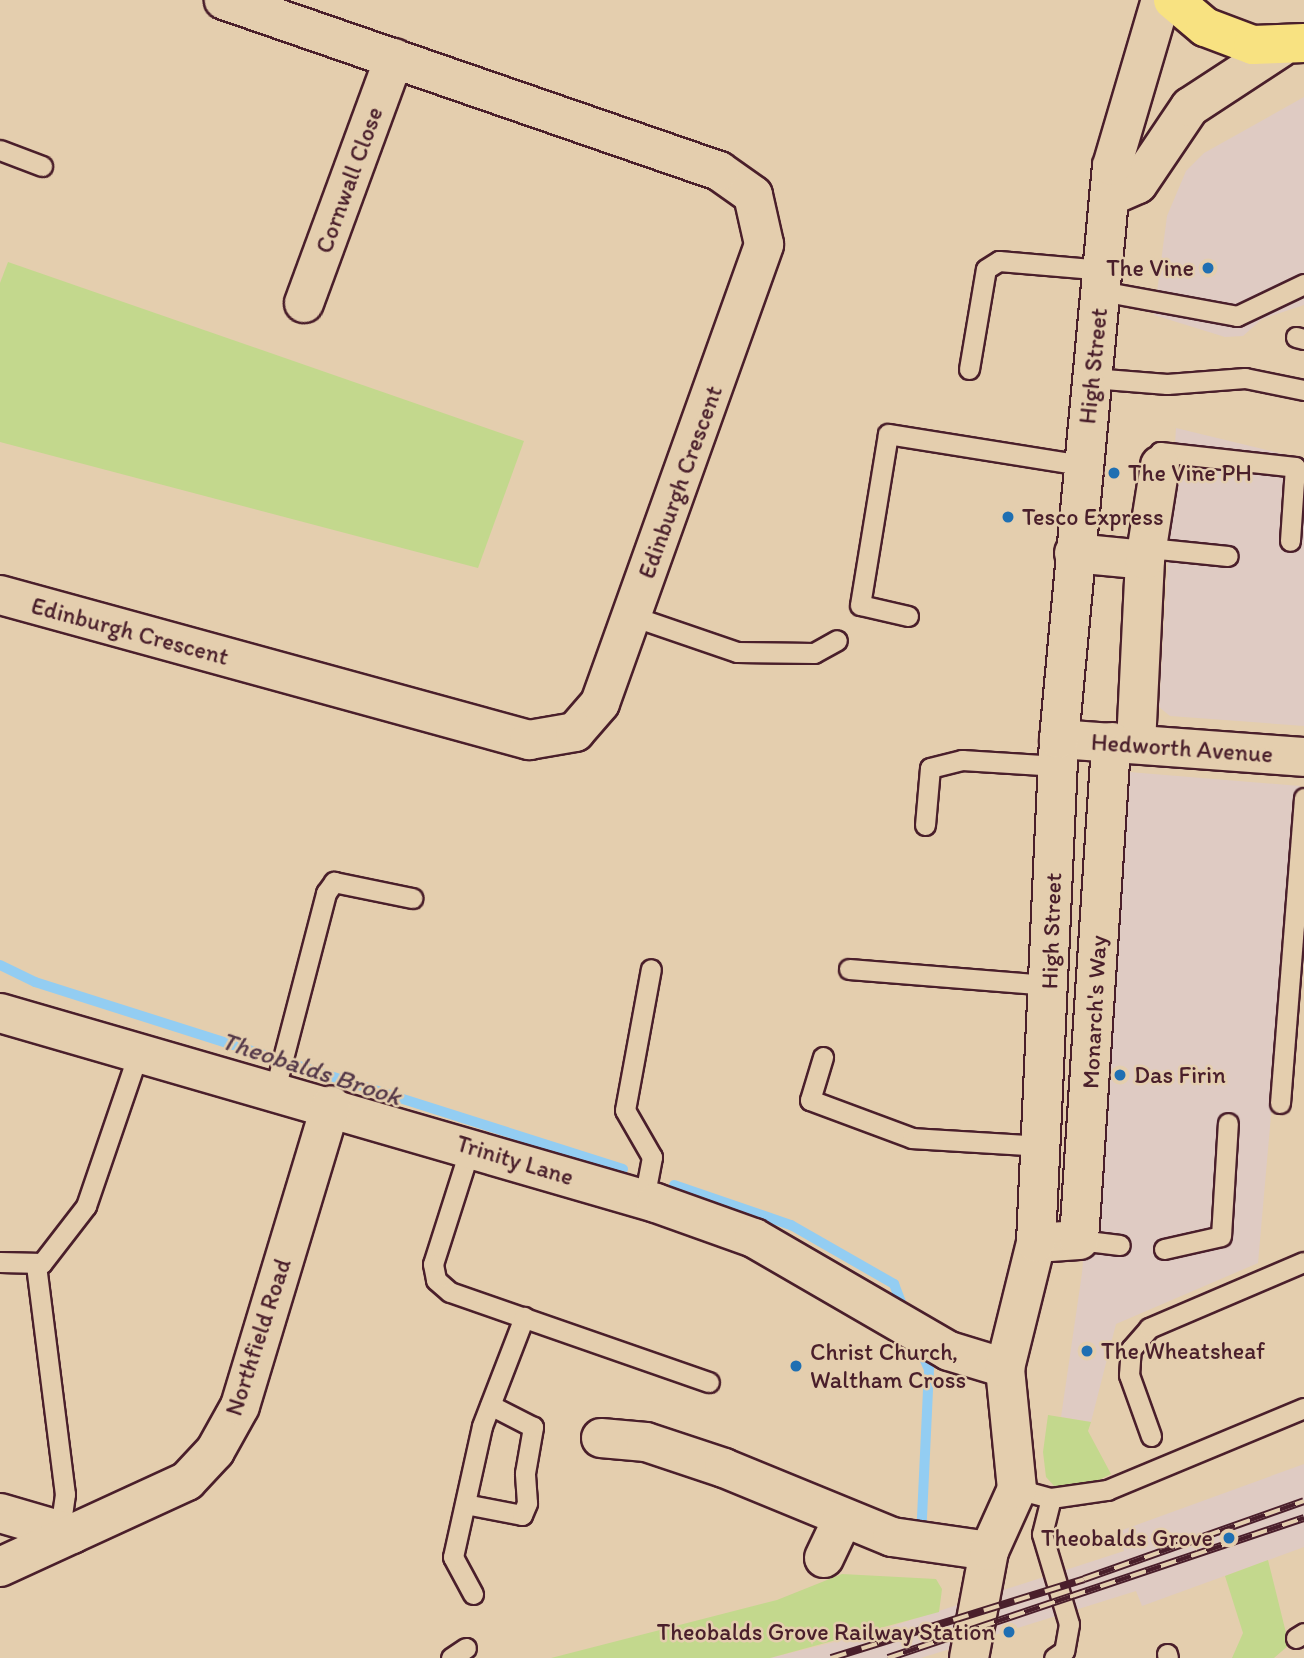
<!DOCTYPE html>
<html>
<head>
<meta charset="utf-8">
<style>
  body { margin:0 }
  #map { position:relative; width:1304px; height:1658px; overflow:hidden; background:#e4ceae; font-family:Itim,sans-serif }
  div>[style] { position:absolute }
  .built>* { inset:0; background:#dfcbc3 }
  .green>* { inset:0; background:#c3d88d }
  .stream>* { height:10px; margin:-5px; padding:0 5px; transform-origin:5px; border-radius:5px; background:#93cdf2 }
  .roads { filter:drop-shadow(2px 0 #4a1f2b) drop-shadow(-2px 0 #4a1f2b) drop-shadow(0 2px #4a1f2b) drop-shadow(0 -2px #4a1f2b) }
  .lane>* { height:19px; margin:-9.5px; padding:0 9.5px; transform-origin:9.5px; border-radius:9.5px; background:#e4ceae }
  .street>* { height:38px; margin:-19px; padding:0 19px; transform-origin:19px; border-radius:19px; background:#e4ceae }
  .secondary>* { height:38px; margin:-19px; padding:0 19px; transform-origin:19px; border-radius:19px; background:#e4ceae }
  .primary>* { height:38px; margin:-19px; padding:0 19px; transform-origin:19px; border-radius:19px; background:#f8e281 }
  .rail>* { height:8px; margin-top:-4px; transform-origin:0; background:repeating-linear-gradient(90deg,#e4ceae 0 16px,#4a1f2b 0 32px); box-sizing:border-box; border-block:2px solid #4a1f2b }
  .dots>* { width:19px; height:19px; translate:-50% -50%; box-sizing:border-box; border:4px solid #e4ceae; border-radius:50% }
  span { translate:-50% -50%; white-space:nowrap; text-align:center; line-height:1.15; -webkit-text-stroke:5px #e4ceae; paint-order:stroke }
  .street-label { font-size:24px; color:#4a1f2b }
  .poi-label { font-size:24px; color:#4a1f2b }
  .right { translate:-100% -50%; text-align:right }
  .left { translate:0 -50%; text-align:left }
  .water-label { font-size:26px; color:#553949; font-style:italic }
</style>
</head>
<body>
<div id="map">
  <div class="built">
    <i style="clip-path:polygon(1304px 97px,1304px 305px,1262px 319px,1243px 336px,1225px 337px,1154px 315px,1167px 216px,1186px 171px,1204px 153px)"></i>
    <i style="clip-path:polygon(1176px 428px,1304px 459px,1304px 726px,1170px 716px,1159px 707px)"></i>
    <i style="clip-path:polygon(1129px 772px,1300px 786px,1258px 1263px,1116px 1324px,1091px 1422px,1061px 1417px,1082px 1273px,1122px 787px)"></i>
    <i style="clip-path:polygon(1304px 1464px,1304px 1547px,1142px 1606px,1136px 1591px,921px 1658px,770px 1658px,871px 1633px,1124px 1551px,1117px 1532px)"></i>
  </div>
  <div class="green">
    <i style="clip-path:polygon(8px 262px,524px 441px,478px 568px,0 442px,0 283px)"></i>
    <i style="clip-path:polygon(1048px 1415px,1091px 1422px,1088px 1431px,1111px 1474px,1089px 1485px,1056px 1488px,1046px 1477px,1043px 1452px)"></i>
    <i style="clip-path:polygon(1268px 1560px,1289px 1645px,1274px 1658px,1232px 1658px,1243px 1633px,1225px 1576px)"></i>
    <i style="clip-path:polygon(842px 1574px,936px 1579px,942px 1589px,939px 1612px,770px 1658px,551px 1658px,777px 1600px)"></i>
  </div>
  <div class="stream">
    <i style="left:0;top:965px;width:39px;rotate:26deg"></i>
    <i style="left:35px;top:982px;width:617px;rotate:17.64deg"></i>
    <i style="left:674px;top:1185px;width:124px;rotate:18.9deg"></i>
    <i style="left:791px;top:1225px;width:119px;rotate:29.8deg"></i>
    <i style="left:894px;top:1284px;width:28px;rotate:69deg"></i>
    <i style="left:919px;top:1347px;width:24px;rotate:66deg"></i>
    <i style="left:929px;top:1369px;width:150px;rotate:92.7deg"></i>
  </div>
  <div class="roads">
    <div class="lane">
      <i style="left:0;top:150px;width:45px;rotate:20.9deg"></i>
      <i style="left:1101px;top:291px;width:138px;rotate:10.4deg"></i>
      <i style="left:1237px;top:316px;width:74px;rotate:-25.5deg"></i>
      <i style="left:1296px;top:337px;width:8px;rotate:14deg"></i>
      <i style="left:969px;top:369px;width:101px;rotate:-80.4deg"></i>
      <i style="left:986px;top:269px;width:15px;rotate:-32deg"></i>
      <i style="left:999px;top:261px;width:104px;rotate:4.9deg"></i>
      <i style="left:1092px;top:378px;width:75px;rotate:4.6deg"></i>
      <i style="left:1167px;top:384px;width:78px;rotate:-4.4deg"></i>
      <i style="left:1245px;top:378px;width:60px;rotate:11.5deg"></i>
      <i style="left:1160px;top:464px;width:12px;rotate:-90deg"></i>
      <i style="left:1160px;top:452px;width:136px;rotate:6.3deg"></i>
      <i style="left:1295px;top:467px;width:74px;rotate:93.9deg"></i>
      <i style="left:1149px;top:548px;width:79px;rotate:5.8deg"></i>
      <i style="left:632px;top:616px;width:111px;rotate:18.9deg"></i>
      <i style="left:737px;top:652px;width:77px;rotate:0.7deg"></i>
      <i style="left:814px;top:653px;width:26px;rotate:-29deg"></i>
      <i style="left:908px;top:616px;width:49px;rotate:-167.1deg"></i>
      <i style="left:860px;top:605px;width:173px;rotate:-80.7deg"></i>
      <i style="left:888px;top:434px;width:196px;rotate:9.1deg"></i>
      <i style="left:925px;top:825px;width:57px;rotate:-85deg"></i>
      <i style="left:930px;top:768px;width:33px;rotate:-14deg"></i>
      <i style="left:962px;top:760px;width:96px;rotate:3.6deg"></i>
      <i style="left:849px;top:969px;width:201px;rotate:4.6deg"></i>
      <i style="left:823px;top:1057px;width:45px;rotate:106.8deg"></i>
      <i style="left:810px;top:1100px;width:109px;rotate:20.4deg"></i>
      <i style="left:912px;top:1138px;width:130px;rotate:3.5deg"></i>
      <i style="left:275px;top:1089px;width:203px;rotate:-75.4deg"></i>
      <i style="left:326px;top:893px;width:14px;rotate:-54deg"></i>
      <i style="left:334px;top:882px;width:80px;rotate:11.6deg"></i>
      <i style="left:1280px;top:1103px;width:306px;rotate:-85.5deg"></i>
      <i style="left:471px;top:1145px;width:125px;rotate:107.7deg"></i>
      <i style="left:433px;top:1264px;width:16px;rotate:79deg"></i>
      <i style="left:436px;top:1280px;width:18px;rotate:41deg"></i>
      <i style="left:450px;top:1292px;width:274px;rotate:19.2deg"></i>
      <i style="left:644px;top:1199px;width:43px;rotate:-79.2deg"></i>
      <i style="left:652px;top:1157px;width:54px;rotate:-119.9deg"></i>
      <i style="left:625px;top:1110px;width:143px;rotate:-79.6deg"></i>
      <i style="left:1079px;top:1240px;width:41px;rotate:7deg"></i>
      <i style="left:1164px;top:1249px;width:58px;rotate:-12.8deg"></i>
      <i style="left:1221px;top:1236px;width:113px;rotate:-86.5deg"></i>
      <i style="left:0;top:1262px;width:42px;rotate:1.4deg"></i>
      <i style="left:42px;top:1263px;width:72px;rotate:-52.3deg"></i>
      <i style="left:86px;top:1206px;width:164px;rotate:-71.1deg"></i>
      <i style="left:36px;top:1265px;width:231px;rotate:82.8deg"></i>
      <i style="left:65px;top:1494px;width:35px;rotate:98deg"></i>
      <i style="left:1151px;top:1436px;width:65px;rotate:-109.8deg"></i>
      <i style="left:1129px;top:1375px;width:26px;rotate:-86deg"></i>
      <i style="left:1131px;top:1349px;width:28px;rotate:-49deg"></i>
      <i style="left:1149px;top:1328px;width:168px;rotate:-23.1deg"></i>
      <i style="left:1017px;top:1489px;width:35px;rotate:15deg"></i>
      <i style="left:1051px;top:1498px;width:57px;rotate:-8.1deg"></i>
      <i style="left:1107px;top:1490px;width:213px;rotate:-22.6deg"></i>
      <i style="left:1051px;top:1498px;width:37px;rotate:104deg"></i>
      <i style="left:1042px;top:1534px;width:94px;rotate:73.3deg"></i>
      <i style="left:1069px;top:1624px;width:27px;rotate:100deg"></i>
      <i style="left:1064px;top:1651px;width:12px;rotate:145deg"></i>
      <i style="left:465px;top:1504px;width:58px;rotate:10.9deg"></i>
      <i style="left:522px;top:1515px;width:13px;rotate:-67deg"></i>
      <i style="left:527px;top:1503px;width:30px;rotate:-94deg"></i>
      <i style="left:525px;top:1473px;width:47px;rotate:-80.1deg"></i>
      <i style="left:533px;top:1427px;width:48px;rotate:-152.9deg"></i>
      <i style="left:473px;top:1594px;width:42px;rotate:-118.4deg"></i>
      <i style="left:453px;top:1557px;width:134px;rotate:-77.5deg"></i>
      <i style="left:482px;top:1426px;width:117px;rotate:-68.9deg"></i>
      <i style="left:1296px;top:1638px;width:9px;rotate:-32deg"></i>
      <i style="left:1167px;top:1654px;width:4px;rotate:76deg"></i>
      <i style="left:451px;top:1658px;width:18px;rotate:-34deg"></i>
    </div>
    <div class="street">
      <i style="left:304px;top:303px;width:261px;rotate:-69.8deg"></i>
      <i style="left:1074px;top:553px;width:71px;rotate:5.6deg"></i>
      <i style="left:0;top:595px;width:549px;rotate:15.33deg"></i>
      <i style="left:529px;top:740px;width:47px;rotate:-9.9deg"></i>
      <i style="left:575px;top:732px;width:38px;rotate:-49deg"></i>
      <i style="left:600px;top:703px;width:487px;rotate:-70.3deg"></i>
      <i style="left:764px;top:244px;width:50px;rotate:-102.7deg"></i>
      <i style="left:753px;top:195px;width:42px;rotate:-144.8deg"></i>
      <i style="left:719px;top:171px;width:524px;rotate:-160.94deg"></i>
      <i style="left:1059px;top:739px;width:246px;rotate:4.2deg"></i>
      <i style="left:1136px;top:744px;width:184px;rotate:-87.2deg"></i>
      <i style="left:1145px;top:560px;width:96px;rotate:-81deg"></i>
      <i style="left:0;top:1013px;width:683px;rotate:16.15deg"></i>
      <i style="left:656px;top:1203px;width:104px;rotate:19.7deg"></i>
      <i style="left:754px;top:1238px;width:225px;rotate:30.1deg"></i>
      <i style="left:949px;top:1351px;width:59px;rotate:16.9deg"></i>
      <i style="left:1036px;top:1243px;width:43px;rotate:-4deg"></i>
      <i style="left:1079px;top:1240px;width:499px;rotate:-86.3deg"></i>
      <i style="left:601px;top:1438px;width:45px;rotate:5.1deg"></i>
      <i style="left:646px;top:1442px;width:82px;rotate:18.4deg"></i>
      <i style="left:724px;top:1468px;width:182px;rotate:22.3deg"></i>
      <i style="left:892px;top:1537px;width:98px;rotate:8.2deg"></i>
      <i style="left:0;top:1513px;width:75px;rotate:16.3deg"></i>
      <i style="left:824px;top:1558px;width:44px;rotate:-64.6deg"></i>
      <i style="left:0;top:1567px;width:206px;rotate:-24.7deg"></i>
      <i style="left:187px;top:1481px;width:41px;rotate:-47deg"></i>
      <i style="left:215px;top:1451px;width:51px;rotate:-60.9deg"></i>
      <i style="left:240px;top:1406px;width:314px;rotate:-73.2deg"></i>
    </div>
    <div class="secondary">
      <i style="left:1113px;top:195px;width:27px;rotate:-24deg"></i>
      <i style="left:1138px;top:184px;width:93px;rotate:-56deg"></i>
      <i style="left:1190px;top:107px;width:108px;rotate:-33.2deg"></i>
      <i style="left:969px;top:1658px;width:109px;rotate:-79.4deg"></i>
      <i style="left:989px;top:1551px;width:68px;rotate:-65.7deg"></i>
      <i style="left:1017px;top:1489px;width:122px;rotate:-95.7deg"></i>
      <i style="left:1005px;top:1368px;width:129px;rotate:-76.1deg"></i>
      <i style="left:1036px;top:1243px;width:505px;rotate:-87.39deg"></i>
      <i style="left:1059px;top:739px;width:575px;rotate:-84.72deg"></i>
      <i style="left:1112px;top:166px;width:173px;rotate:-73.6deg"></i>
    </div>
    <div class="primary">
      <i style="left:1173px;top:0;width:42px;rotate:40.2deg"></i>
      <i style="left:1205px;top:27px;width:51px;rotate:20.6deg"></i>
      <i style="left:1253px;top:45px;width:51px;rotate:-2.2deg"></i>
    </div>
  </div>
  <div class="rail">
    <i style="left:831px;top:1658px;width:265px;rotate:-17.3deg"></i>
    <i style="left:1084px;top:1579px;width:233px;rotate:-19.5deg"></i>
    <i style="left:888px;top:1658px;width:439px;rotate:-18.6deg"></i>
  </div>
  <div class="dots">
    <i style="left:1208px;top:268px;background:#1f6fb2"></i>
    <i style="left:1114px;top:473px;background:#1f6fb2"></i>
    <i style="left:1008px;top:517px;background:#1f6fb2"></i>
    <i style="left:1120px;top:1075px;background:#1f6fb2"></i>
    <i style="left:1087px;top:1351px;background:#1f6fb2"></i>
    <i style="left:796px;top:1366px;background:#1f6fb2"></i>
    <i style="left:1229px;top:1538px;background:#1f6fb2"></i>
    <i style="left:1009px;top:1632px;background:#1f6fb2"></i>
  </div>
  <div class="street-label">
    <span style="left:349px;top:180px;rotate:-70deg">Cornwall Close</span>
    <span style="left:1093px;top:366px;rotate:-84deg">High Street</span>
    <span style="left:680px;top:482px;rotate:-70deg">Edinburgh Crescent</span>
    <span style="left:130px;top:631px;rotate:15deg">Edinburgh Crescent</span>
    <span style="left:1182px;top:748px;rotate:4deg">Hedworth Avenue</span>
    <span style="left:1051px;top:931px;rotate:-88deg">High Street</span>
    <span style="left:1094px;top:1012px;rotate:-87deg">Monarch's Way</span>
    <span style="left:515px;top:1160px;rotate:17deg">Trinity Lane</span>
    <span style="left:258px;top:1337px;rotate:-72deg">Northfield Road</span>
  </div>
  <div class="poi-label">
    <span class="right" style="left:1194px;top:268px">The Vine</span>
    <span class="left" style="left:1128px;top:473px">The Vine PH</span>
    <span class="left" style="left:1022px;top:517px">Tesco Express</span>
    <span class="left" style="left:1134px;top:1075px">Das Firin</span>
    <span class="left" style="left:1101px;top:1351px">The Wheatsheaf</span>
    <span class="left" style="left:810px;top:1366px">Christ Church,<br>Waltham Cross</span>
    <span class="right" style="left:1213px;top:1538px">Theobalds Grove</span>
    <span class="right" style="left:995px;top:1632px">Theobalds Grove Railway Station</span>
  </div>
  <div class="water-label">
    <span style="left:311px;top:1069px;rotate:18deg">Theobalds Brook</span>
  </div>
</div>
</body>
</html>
